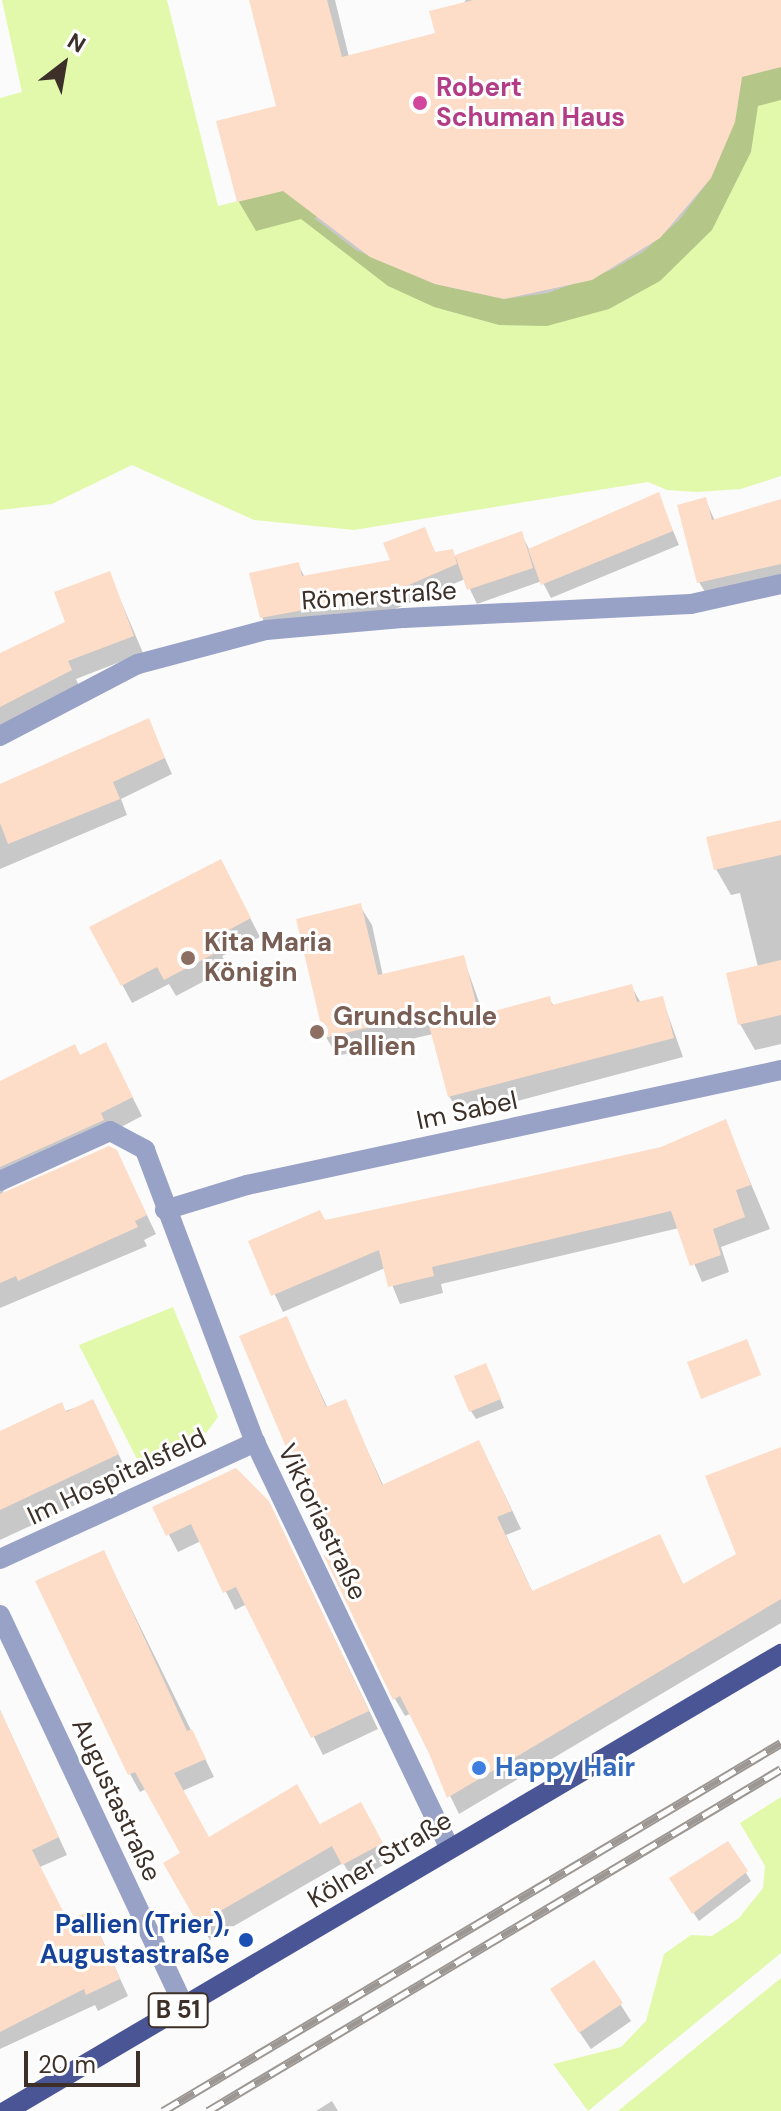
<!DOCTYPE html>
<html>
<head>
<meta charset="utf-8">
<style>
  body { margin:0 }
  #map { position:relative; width:781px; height:2111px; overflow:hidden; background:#fbfbfb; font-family:"DM Sans",sans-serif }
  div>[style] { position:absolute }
  .green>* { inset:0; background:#e2f9ab }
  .shadow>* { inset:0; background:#0003 }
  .building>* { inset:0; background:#fdddc8 }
  .minor>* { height:20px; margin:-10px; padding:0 10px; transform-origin:10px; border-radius:10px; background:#98a1c6 }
  .primary>* { height:20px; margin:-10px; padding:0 10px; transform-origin:10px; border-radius:10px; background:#4a5596 }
  .rail>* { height:9px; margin-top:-4.5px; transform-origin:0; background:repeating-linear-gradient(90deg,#fff 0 18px,#9d9793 0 36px); box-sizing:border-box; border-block:2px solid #9d9793 }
  .dots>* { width:22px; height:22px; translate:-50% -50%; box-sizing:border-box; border:4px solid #fff; border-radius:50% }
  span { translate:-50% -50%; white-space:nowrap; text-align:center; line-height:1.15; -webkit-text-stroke:6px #fff; paint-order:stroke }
  .shield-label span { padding:2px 6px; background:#fff; border:2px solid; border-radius:6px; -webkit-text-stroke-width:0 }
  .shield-label { font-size:24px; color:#3c3028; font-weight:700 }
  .hotel-label { font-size:26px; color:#b23c85; font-weight:700 }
  .left { translate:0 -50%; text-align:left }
  .street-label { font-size:26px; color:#3c3028 }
  .education-label { font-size:26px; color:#785e54; font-weight:700 }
  .shop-label { font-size:26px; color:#366cbe; font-weight:700 }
  .transit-label { font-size:26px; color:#164399; font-weight:700 }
  .right { translate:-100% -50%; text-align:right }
  .north { position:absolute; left:24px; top:24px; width:80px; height:80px; -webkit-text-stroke:6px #fff; paint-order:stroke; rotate:31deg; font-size:22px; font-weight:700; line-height:32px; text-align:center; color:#3c3028 }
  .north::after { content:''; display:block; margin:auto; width:28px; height:36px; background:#3c3028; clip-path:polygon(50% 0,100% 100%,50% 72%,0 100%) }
  .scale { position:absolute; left:24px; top:2051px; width:116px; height:36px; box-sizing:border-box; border:4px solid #3c3028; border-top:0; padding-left:10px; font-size:24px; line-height:28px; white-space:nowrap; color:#3c3028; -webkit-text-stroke:6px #fff; paint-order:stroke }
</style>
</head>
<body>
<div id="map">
  <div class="green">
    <i style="clip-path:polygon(evenodd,2px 0,167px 0,218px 206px,781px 67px,781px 476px,741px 489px,697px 492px,667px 490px,648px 482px,354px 530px,254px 520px,132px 465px,52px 504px,0 510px,0 98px,22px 92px,2px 0,736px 113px,711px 178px,679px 220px,643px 252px,611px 270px,548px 293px,504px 299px,435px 284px,356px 250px,314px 218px,736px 113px)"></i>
    <i style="clip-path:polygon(173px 1307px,218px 1417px,207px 1432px,139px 1463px,79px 1345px)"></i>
    <i style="clip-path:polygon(781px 1797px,781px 1953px,588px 2111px,553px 2064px,621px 2047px,646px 2021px,664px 1954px,691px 1935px,712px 1936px,739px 1918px,763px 1888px,765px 1866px,740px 1823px)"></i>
    <i style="clip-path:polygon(781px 1978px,781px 2111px,618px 2111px)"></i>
  </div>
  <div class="shadow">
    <i style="clip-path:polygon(251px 0,335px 0,349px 57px,437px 34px,466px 0,781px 0,781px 100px,758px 106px,751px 152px,712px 230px,660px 281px,609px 309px,547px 326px,499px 325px,434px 307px,388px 286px,301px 219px,256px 231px,239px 202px,218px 123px,279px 108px)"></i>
    <i style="clip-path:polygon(658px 495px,679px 545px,551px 598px,542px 581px,477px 604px,465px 579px,395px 609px,270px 633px,262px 617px,298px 564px,305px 578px,393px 562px,424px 530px,436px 554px,455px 557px,521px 533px,530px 551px)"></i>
    <i style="clip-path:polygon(705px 499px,715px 521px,781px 501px,781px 581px,708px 597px,699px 582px)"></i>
    <i style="clip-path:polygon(109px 573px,143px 653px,76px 679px,80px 688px,0 728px,0 654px,67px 623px)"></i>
    <i style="clip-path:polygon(148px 720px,172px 774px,121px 799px,127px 815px,0 869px,0 786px)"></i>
    <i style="clip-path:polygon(781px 822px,781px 1044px,755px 1050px,740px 1024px,758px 967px,740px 893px,731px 895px,716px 869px)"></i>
    <i style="clip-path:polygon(230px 879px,260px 937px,222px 956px,229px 968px,176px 996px,169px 984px,132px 1003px,92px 928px)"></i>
    <i style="clip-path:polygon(360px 906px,372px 925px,383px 976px,463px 957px,484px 1016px,549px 999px,554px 1006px,631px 986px,641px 1003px,662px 998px,683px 1057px,461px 1116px,449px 1096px,433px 1034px,337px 1056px,326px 1037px)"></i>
    <i style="clip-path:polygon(80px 1057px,115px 1063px,142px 1116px,5px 1188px,2px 1194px,116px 1151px,156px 1234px,144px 1240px,147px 1246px,0 1308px,0 1091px)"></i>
    <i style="clip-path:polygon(725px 1122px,770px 1229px,721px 1247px,729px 1272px,702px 1282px,679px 1228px,441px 1284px,443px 1293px,400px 1304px,385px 1268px,283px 1312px,250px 1242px,661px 1149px)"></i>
    <i style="clip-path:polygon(286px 1318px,328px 1409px,345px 1401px,384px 1487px,488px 1460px,521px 1529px,506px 1535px,533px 1593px,659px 1537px,684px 1586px,781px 1573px,781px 1623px,459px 1814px,410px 1714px,405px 1716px,395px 1699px,341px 1574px)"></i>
    <i style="clip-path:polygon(490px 1374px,504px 1408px,476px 1419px,471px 1411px)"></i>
    <i style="clip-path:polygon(92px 1402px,131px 1479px,0 1540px,0 1433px)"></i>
    <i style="clip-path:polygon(155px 1508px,278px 1521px,378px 1729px,323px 1755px,247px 1604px,235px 1610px,201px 1541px,178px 1552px)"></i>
    <i style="clip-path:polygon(104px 1553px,214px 1777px,182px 1791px,208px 1839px,328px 1843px,361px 1805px,391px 1861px,354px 1881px,343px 1863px,210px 1940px,165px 1864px,183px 1854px,146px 1789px,140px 1792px,130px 1774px,38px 1582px)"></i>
    <i style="clip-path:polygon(0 1710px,67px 1855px,40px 1867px,68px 1923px,98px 1930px,128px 1996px,98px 2011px,95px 2005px,0 2049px)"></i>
    <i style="clip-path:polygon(728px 1844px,751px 1881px,699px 1921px,676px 1887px)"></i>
    <i style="clip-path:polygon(594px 1963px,631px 2021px,591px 2049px,562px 2007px)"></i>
    <i style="clip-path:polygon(332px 2101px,338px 2111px,316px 2111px)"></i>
  </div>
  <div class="building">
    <i style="clip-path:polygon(249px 0,327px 0,342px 57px,435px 33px,429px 11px,473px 0,781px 0,781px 67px,742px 77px,735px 122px,711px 178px,660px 238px,592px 280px,504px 299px,435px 284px,370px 257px,283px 191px,237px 202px,216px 121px,276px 106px)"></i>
    <i style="clip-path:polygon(659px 492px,673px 531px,541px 585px,528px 549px)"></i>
    <i style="clip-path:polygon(706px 497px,712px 520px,781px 499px,781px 564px,697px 583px,677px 505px)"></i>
    <i style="clip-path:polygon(425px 527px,435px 552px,453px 549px,457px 564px,386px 595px,260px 618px,249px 573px,299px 562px,302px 576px,390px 560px,383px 543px)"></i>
    <i style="clip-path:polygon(522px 531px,533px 568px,467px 590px,455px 555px)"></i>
    <i style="clip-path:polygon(110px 571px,134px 636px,68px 661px,72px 670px,0 707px,0 653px,65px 622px,54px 592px)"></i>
    <i style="clip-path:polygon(149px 718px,165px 758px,113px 782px,120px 799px,8px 844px,0 823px,0 784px)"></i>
    <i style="clip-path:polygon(781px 820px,781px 855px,714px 870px,706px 837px)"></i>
    <i style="clip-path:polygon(221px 859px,251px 918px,214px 938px,221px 950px,164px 980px,157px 967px,121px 986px,89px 927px)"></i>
    <i style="clip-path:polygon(361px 903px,378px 975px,464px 955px,479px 1015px,550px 996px,552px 1005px,632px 984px,637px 1002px,663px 996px,674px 1038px,448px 1097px,426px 1014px,324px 1038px,296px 919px)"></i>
    <i style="clip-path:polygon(781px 960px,781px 1015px,738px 1025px,726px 973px)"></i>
    <i style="clip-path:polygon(106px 1042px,133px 1097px,101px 1113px,104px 1120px,0 1167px,0 1081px,75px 1044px,80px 1055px)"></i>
    <i style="clip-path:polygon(726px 1119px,751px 1185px,736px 1190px,745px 1217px,713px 1229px,721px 1255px,690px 1266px,671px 1211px,432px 1267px,434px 1276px,388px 1287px,379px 1250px,271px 1296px,248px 1241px,320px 1210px,325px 1220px,513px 1180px,661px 1147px)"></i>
    <i style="clip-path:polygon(109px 1146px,117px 1150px,147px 1215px,135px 1221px,138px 1227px,18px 1281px,16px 1276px,0 1283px,0 1194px)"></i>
    <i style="clip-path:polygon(287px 1316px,326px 1407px,346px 1399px,382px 1485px,479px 1440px,512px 1511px,497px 1517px,532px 1591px,660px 1534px,683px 1584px,736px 1554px,705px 1476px,781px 1447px,781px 1599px,447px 1798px,428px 1751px,400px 1696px,393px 1700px,323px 1554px,336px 1566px,239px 1336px)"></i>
    <i style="clip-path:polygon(747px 1339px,761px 1375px,701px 1399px,687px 1362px)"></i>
    <i style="clip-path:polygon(486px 1363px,501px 1399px,469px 1412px,454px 1376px)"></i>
    <i style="clip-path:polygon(93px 1399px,119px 1454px,0 1510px,0 1431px,62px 1402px,66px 1412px)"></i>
    <i style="clip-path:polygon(236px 1468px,269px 1501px,369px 1711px,311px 1738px,236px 1587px,223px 1593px,191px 1524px,166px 1536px,152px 1507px)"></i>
    <i style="clip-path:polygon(104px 1550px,187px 1731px,192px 1729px,206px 1759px,174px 1773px,209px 1837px,297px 1784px,327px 1837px,320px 1824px,361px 1802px,383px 1843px,342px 1865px,332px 1846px,198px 1924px,163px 1863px,180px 1853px,135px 1772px,128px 1775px,35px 1581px)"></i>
    <i style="clip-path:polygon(0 1710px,59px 1837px,32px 1850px,68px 1921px,89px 1911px,120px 1979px,86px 1995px,84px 1989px,0 2032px)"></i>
    <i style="clip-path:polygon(728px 1841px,748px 1871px,692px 1914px,669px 1878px)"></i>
    <i style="clip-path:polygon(594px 1960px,623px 2003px,579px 2033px,550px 1989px)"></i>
  </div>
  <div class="minor">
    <i style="left:0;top:736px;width:156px;rotate:-27.6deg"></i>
    <i style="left:138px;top:664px;width:132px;rotate:-14.9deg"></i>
    <i style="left:266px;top:630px;width:139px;rotate:-5deg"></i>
    <i style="left:404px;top:618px;width:287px;rotate:-2.8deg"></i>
    <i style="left:691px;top:604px;width:92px;rotate:-12.5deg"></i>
    <i style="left:0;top:1181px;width:121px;rotate:-24.4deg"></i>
    <i style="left:110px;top:1131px;width:40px;rotate:28deg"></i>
    <i style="left:145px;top:1150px;width:312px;rotate:69.4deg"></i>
    <i style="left:255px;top:1442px;width:451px;rotate:64.4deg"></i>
    <i style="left:165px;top:1210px;width:86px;rotate:-17deg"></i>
    <i style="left:247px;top:1185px;width:546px;rotate:-12.15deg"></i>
    <i style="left:0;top:1559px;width:281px;rotate:-24.6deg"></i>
    <i style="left:0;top:1615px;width:432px;rotate:64.8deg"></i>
  </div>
  <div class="primary">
    <i style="left:6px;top:2111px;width:900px;rotate:-30.53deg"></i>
  </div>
  <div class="rail">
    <i style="left:163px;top:2111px;width:719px;rotate:-30.77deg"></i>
    <i style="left:208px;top:2111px;width:667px;rotate:-30.83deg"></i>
  </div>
  <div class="dots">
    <i style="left:420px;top:103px;background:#d1479c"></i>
    <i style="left:188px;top:958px;background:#8d6e63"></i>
    <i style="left:317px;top:1032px;background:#8d6e63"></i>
    <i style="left:479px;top:1768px;background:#3f7fe0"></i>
    <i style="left:246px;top:1940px;background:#1a4fb4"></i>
  </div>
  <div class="shield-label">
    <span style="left:178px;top:2010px">B 51</span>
  </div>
  <div class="hotel-label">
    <span class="left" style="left:436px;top:103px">Robert<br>Schuman Haus</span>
  </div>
  <div class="street-label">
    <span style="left:379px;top:596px;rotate:-4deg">Römerstraße</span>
    <span style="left:467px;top:1111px;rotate:-12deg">Im Sabel</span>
    <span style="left:117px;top:1477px;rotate:-25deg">Im Hospitalsfeld</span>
    <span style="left:322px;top:1522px;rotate:64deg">Viktoriastraße</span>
    <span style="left:116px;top:1800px;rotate:65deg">Augustastraße</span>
    <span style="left:380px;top:1860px;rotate:-31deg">Kölner Straße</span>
  </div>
  <div class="education-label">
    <span class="left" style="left:204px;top:958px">Kita Maria<br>Königin</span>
    <span class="left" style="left:333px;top:1032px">Grundschule<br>Pallien</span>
  </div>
  <div class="shop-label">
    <span class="left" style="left:495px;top:1768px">Happy Hair</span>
  </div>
  <div class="transit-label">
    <span class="right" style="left:230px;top:1940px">Pallien (Trier),<br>Augustastraße</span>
  </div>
  <div class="north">N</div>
  <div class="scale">20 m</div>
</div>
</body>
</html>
